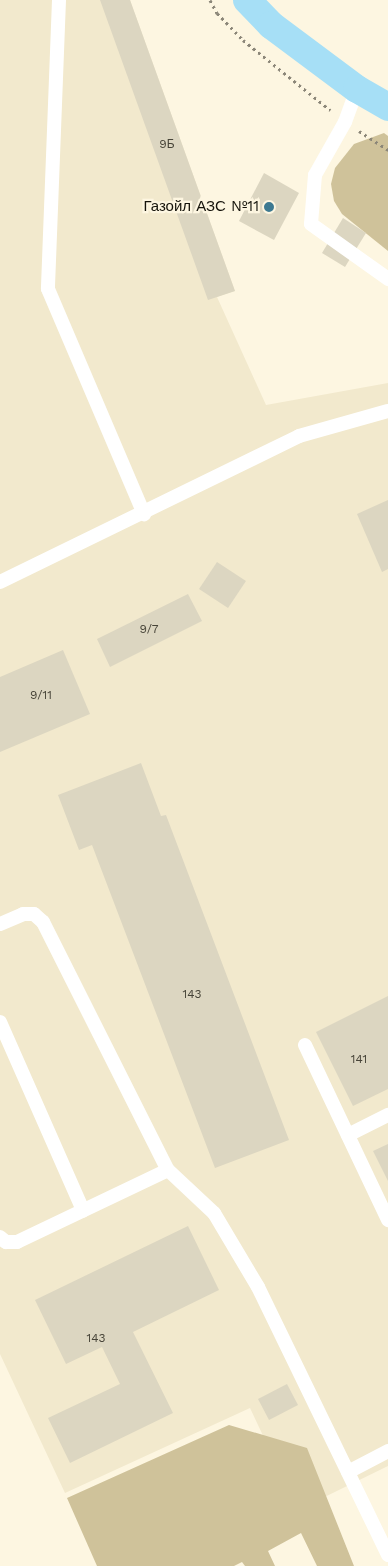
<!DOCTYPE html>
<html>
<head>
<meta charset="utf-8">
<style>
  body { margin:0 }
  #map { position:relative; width:388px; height:1566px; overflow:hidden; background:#fdf6e1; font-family:"Work Sans",sans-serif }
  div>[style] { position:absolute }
  .built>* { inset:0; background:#f2e9cd }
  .green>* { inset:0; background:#cfc29a }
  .building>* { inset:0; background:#dcd6c1 }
  .path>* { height:3px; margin-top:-1.5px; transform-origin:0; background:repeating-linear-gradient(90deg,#8b8678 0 2.5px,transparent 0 6.5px) }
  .lane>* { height:14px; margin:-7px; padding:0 7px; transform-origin:7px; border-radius:7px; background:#fff }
  .primary>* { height:28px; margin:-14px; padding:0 14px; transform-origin:14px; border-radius:14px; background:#a6dff6 }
  .dots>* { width:14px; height:14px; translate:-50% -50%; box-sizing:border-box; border:2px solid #fdf6e1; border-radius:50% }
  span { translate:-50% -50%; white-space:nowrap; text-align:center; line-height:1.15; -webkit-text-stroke:4.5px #fdf6e1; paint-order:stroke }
  .number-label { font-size:12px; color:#474438 }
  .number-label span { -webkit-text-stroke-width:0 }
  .poi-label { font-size:15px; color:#15130b }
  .right { translate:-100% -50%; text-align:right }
</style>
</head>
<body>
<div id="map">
  <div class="built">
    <i style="clip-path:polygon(0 0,130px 0,235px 291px,217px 297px,266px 405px,388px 383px,388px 1466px,298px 1510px,250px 1408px,65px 1493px,0 1354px)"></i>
  </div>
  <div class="green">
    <i style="clip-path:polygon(384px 133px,388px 136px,388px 251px,342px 214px,334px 201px,331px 184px,335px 168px,354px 144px)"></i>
    <i style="clip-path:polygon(229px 1425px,307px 1448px,354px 1566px,317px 1566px,301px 1533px,268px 1551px,275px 1566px,245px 1566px,242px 1562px,234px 1566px,97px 1566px,67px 1498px)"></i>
  </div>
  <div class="building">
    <i style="clip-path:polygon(100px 0,130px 0,235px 291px,208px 300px)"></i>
    <i style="clip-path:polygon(264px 173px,299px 193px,274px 240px,239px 221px)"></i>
    <i style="clip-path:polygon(343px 218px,366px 233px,345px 267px,322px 253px)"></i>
    <i style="clip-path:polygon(388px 500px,388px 569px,382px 572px,357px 514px)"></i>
    <i style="clip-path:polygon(217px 562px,246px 581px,228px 608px,199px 589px)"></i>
    <i style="clip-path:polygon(188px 594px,202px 621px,110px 667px,97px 639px)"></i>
    <i style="clip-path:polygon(63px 650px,90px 714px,0 752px,0 677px)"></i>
    <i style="clip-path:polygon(141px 763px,161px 816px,166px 815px,289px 1140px,215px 1168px,92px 845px,79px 850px,58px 795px)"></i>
    <i style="clip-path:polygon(388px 996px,388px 1089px,353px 1106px,316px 1032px)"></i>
    <i style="clip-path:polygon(388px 1144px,388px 1181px,373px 1151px)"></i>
    <i style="clip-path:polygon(188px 1226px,219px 1290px,133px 1332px,173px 1413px,70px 1463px,48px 1418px,120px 1384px,102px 1347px,66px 1364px,35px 1300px)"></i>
    <i style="clip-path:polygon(287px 1384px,298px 1405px,269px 1420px,258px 1399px)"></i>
  </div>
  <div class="path">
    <i style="left:210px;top:0;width:15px;rotate:62deg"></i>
    <i style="left:217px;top:13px;width:37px;rotate:46deg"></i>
    <i style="left:243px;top:40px;width:112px;rotate:38.8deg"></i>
    <i style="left:359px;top:131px;width:35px;rotate:33deg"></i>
  </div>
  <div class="lane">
    <i style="left:59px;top:0;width:289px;rotate:92.2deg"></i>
    <i style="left:48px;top:289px;width:245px;rotate:66.9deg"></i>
    <i style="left:357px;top:89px;width:35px;rotate:110deg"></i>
    <i style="left:345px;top:122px;width:61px;rotate:119.5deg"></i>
    <i style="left:315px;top:175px;width:49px;rotate:94.7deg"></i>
    <i style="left:311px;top:224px;width:95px;rotate:35.5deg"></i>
    <i style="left:0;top:582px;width:333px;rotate:-26deg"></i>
    <i style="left:299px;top:436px;width:92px;rotate:-15.7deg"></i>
    <i style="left:0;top:924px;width:25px;rotate:-23deg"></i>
    <i style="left:23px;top:914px;width:11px"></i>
    <i style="left:34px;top:914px;width:12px;rotate:42deg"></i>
    <i style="left:43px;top:922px;width:278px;rotate:63.3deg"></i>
    <i style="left:168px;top:1170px;width:63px;rotate:43.1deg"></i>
    <i style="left:214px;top:1213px;width:86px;rotate:59.3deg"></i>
    <i style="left:258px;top:1287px;width:298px;rotate:64.1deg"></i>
    <i style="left:0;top:1022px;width:206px;rotate:66.2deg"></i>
    <i style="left:305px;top:1045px;width:194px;rotate:64.6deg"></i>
    <i style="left:348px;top:1135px;width:45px;rotate:-26.6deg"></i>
    <i style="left:0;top:1237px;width:8px;rotate:40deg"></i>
    <i style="left:6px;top:1242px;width:11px"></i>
    <i style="left:17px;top:1242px;width:167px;rotate:-25.5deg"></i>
    <i style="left:348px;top:1472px;width:45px;rotate:-27.7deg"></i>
  </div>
  <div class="primary">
    <i style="left:247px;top:0;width:35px;rotate:46deg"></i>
    <i style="left:271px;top:25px;width:107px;rotate:36.7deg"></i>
    <i style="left:357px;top:89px;width:36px;rotate:30deg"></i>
  </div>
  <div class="dots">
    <i style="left:269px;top:207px;background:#3d7991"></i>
  </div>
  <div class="number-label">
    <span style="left:167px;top:145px">9Б</span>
    <span style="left:149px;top:630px">9/7</span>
    <span style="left:41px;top:696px">9/11</span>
    <span style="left:192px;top:995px">143</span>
    <span style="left:359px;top:1060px">141</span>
    <span style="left:96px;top:1339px">143</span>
  </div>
  <div class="poi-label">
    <span class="right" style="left:259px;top:207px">Газойл АЗС №11</span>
  </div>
</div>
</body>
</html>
